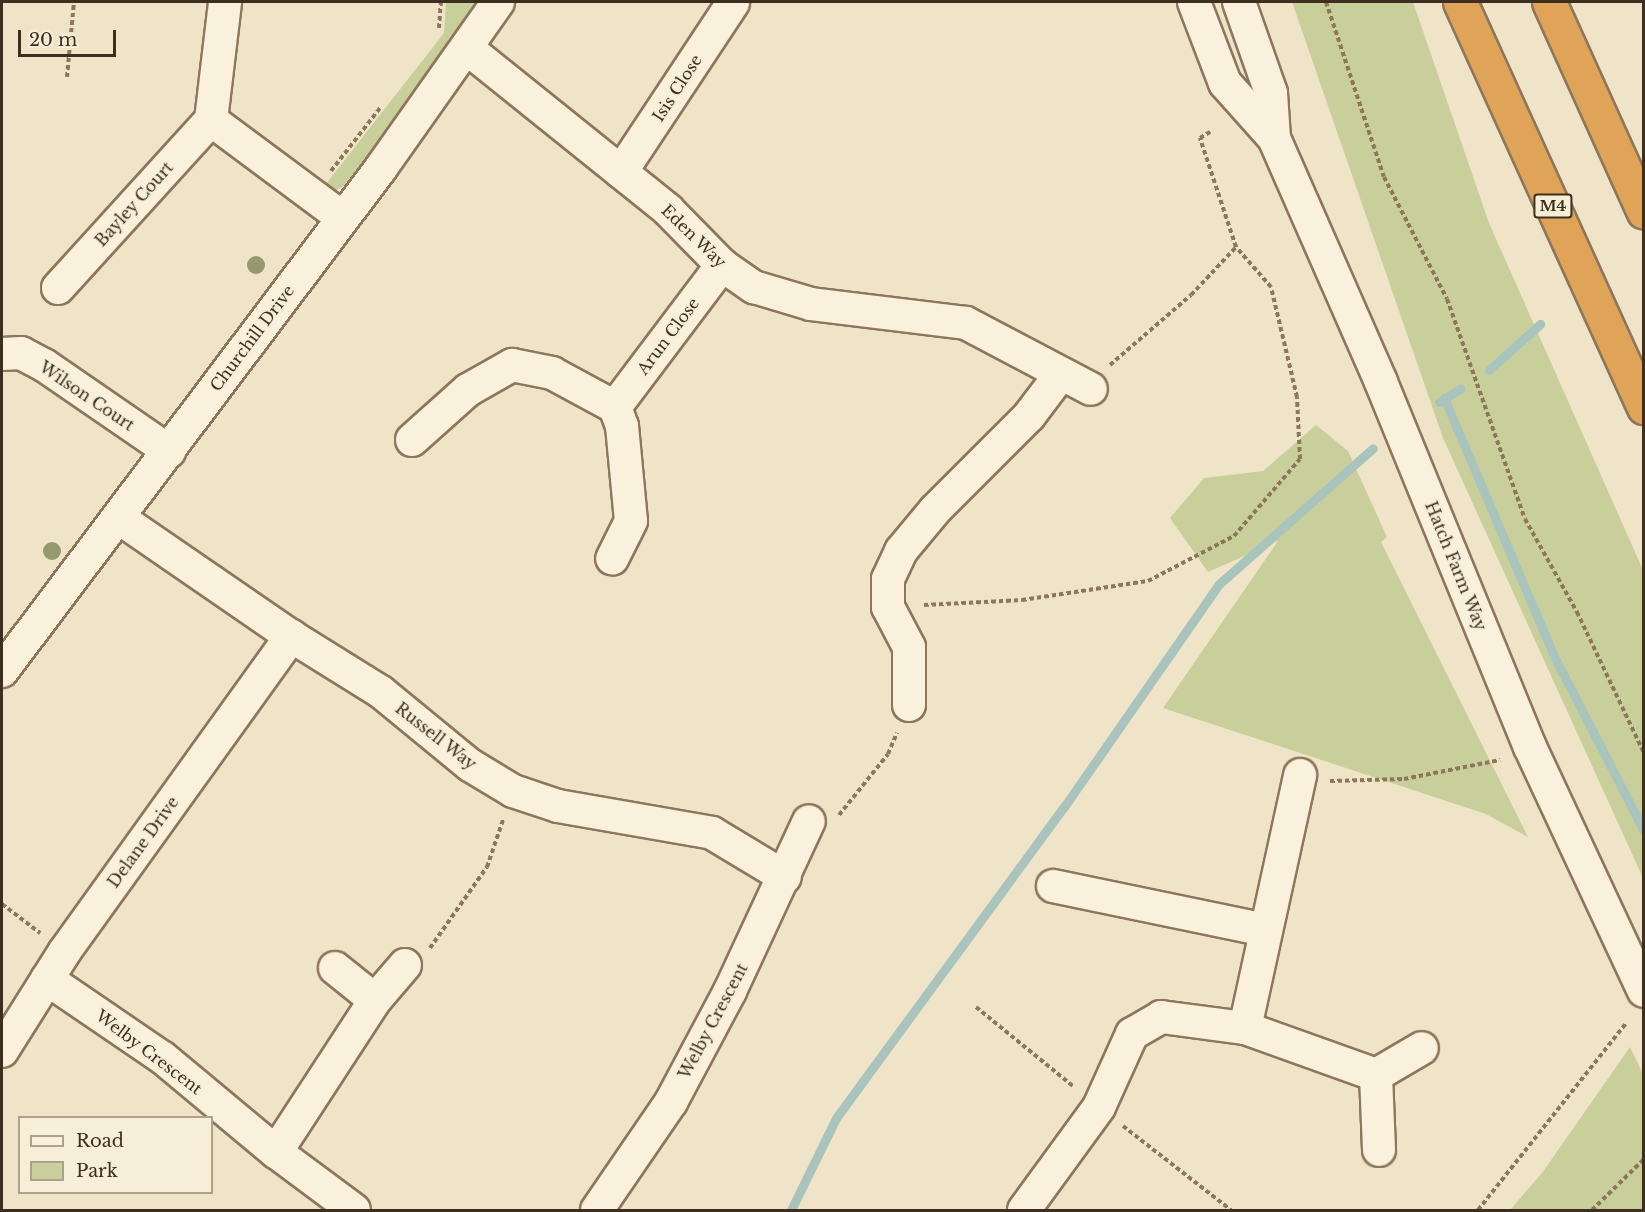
<!DOCTYPE html>
<html>
<head>
<meta charset="utf-8">
<style>
  body { margin:0 }
  #map { position:relative; width:1645px; height:1212px; overflow:hidden; background:#f0e4c8; font-family:"Libre Baskerville",serif }
  div>[style] { position:absolute }
  .green>* { inset:0; background:#c9cf9b }
  .stream>* { height:9px; margin:-4.5px; padding:0 4.5px; transform-origin:4.5px; border-radius:4.5px; background:#a9c4bc }
  .path>* { height:4px; margin-top:-2px; transform-origin:0; background:repeating-linear-gradient(90deg,#8d765c 0 4.5px,transparent 0 7.5px) }
  .roads { filter:drop-shadow(2px 0 #8d765c) drop-shadow(-2px 0 #8d765c) drop-shadow(0 2px #8d765c) drop-shadow(0 -2px #8d765c) }
  .minor>* { height:32px; margin:-16px; padding:0 16px; transform-origin:16px; border-radius:16px; background:#faf1dc }
  .highway>* { height:33px; margin:-16.5px; padding:0 16.5px; transform-origin:16.5px; border-radius:16.5px; background:#e0a458 }
  .trees>* { width:18px; height:18px; margin:-9px; border-radius:50%; background:#96986f }
  span { translate:-50% -50%; white-space:nowrap; text-align:center; line-height:1.15; -webkit-text-stroke:4.5px #f7eed8; paint-order:stroke }
  .shield-label span { padding:2px 4px; background:#f7eed8; border:2px solid; border-radius:4px; -webkit-text-stroke-width:0 }
  .shield-label { font-size:15px; color:#3d2e20; font-weight:700 }
  .street-label { font-size:16px; color:#3d2e20 }
  .frame { position:absolute; inset:0; border:3px solid #3d2e20; pointer-events:none }
  .legend { position:absolute; left:18px; top:1116px; width:195px; height:78px; box-sizing:border-box; background:#f7eed8; border:2px solid #ada18e; margin:0; padding:8px 10px; list-style:none; font-size:18px; color:#3d2e20 }
  .legend li { display:flex; align-items:center; gap:12px; height:30px }
  .legend b { width:30px; border:2px solid #ada18e }
  .scale { position:absolute; left:18px; top:30px; width:98px; height:27px; box-sizing:border-box; border:3px solid #3d2e20; border-top:0; padding-left:8px; font-size:18px; line-height:21px; white-space:nowrap; color:#3d2e20; -webkit-text-stroke:4px #f7eed8; paint-order:stroke }
</style>
</head>
<body>
<div id="map">
  <div class="green">
    <i style="clip-path:polygon(446px 2px,479px 2px,451px 45px,344px 186px,334px 191px,322px 189px,444px 33px)"></i>
    <i style="clip-path:polygon(1292px 2px,1413px 2px,1489px 223px,1643px 570px,1643px 878px,1443px 438px)"></i>
    <i style="clip-path:polygon(1316px 425px,1348px 451px,1387px 537px,1381px 542px,1528px 837px,1486px 814px,1163px 708px,1278px 541px,1208px 572px,1170px 518px,1204px 478px,1263px 471px)"></i>
    <i style="clip-path:polygon(1630px 1047px,1643px 1074px,1643px 1210px,1510px 1210px,1542px 1173px)"></i>
  </div>
  <div class="stream">
    <i style="left:1489px;top:370px;width:69px;rotate:-42deg"></i>
    <i style="left:1444px;top:398px;width:278px;rotate:66.9deg"></i>
    <i style="left:1553px;top:654px;width:199px;rotate:62.8deg"></i>
    <i style="left:1439px;top:402px;width:25px;rotate:-32deg"></i>
    <i style="left:791px;top:1210px;width:102px;rotate:-63.9deg"></i>
    <i style="left:836px;top:1118px;width:386px;rotate:-53.8deg"></i>
    <i style="left:1064px;top:807px;width:272px;rotate:-55.2deg"></i>
    <i style="left:1219px;top:584px;width:205px;rotate:-41.4deg"></i>
  </div>
  <div class="path">
    <i style="left:1326px;top:2px;width:184px;rotate:71.7deg"></i>
    <i style="left:1384px;top:177px;width:137px;rotate:62.7deg"></i>
    <i style="left:1447px;top:299px;width:233px;rotate:70.5deg"></i>
    <i style="left:1525px;top:519px;width:107px;rotate:60.8deg"></i>
    <i style="left:1577px;top:612px;width:156px;rotate:64.6deg"></i>
    <i style="left:439px;top:28px;width:26px;rotate:-86deg"></i>
    <i style="left:67px;top:77px;width:75px;rotate:-84.7deg"></i>
    <i style="left:331px;top:171px;width:80px;rotate:-52.1deg"></i>
    <i style="left:1110px;top:365px;width:107px;rotate:-40.8deg"></i>
    <i style="left:1191px;top:295px;width:66px;rotate:-46.8deg"></i>
    <i style="left:924px;top:605px;width:98px;rotate:-2.9deg"></i>
    <i style="left:1022px;top:600px;width:127px;rotate:-8.6deg"></i>
    <i style="left:1148px;top:581px;width:97px;rotate:-27.6deg"></i>
    <i style="left:1234px;top:536px;width:101px;rotate:-49.4deg"></i>
    <i style="left:1300px;top:459px;width:62px;rotate:-92.8deg"></i>
    <i style="left:1297px;top:397px;width:113px;rotate:-103.3deg"></i>
    <i style="left:1271px;top:287px;width:53px;rotate:-131.2deg"></i>
    <i style="left:1236px;top:247px;width:115px;rotate:-108.3deg"></i>
    <i style="left:1200px;top:138px;width:12px;rotate:-31deg"></i>
    <i style="left:1330px;top:781px;width:74px;rotate:-1.5deg"></i>
    <i style="left:1404px;top:779px;width:98px;rotate:-11.2deg"></i>
    <i style="left:839px;top:815px;width:78px;rotate:-51.2deg"></i>
    <i style="left:888px;top:754px;width:23px;rotate:-67deg"></i>
    <i style="left:2px;top:904px;width:48px;rotate:37.3deg"></i>
    <i style="left:430px;top:948px;width:99px;rotate:-54.9deg"></i>
    <i style="left:487px;top:867px;width:50px;rotate:-71.2deg"></i>
    <i style="left:976px;top:1007px;width:125px;rotate:39.2deg"></i>
    <i style="left:1123px;top:1126px;width:137px;rotate:37.9deg"></i>
    <i style="left:1478px;top:1210px;width:238px;rotate:-51.6deg"></i>
    <i style="left:1592px;top:1210px;width:73px;rotate:-44.4deg"></i>
  </div>
  <div class="roads">
    <div class="minor">
      <i style="left:1194px;top:2px;width:87px;rotate:69.1deg"></i>
      <i style="left:1225px;top:83px;width:74px;rotate:48.3deg"></i>
      <i style="left:1239px;top:2px;width:96px;rotate:70.6deg"></i>
      <i style="left:1271px;top:93px;width:45px;rotate:86.2deg"></i>
      <i style="left:1274px;top:138px;width:266px;rotate:66.3deg"></i>
      <i style="left:1381px;top:382px;width:394px;rotate:67.8deg"></i>
      <i style="left:1530px;top:747px;width:269px;rotate:65deg"></i>
      <i style="left:468px;top:49px;width:257px;rotate:38.8deg"></i>
      <i style="left:668px;top:210px;width:77px;rotate:45.5deg"></i>
      <i style="left:722px;top:265px;width:39px;rotate:35deg"></i>
      <i style="left:754px;top:287px;width:59px;rotate:16.6deg"></i>
      <i style="left:811px;top:304px;width:156px;rotate:7deg"></i>
      <i style="left:966px;top:323px;width:141px;rotate:27.8deg"></i>
      <i style="left:211px;top:120px;width:164px;rotate:36.6deg"></i>
      <i style="left:621px;top:172px;width:203px;rotate:-56.5deg"></i>
      <i style="left:58px;top:288px;width:227px;rotate:-47.7deg"></i>
      <i style="left:211px;top:120px;width:119px;rotate:-83.2deg"></i>
      <i style="left:2px;top:354px;width:19px;rotate:-3deg"></i>
      <i style="left:21px;top:353px;width:26px;rotate:28deg"></i>
      <i style="left:44px;top:365px;width:152px;rotate:34.5deg"></i>
      <i style="left:615px;top:407px;width:178px;rotate:-53deg"></i>
      <i style="left:412px;top:440px;width:75px;rotate:-41.8deg"></i>
      <i style="left:468px;top:390px;width:51px;rotate:-29.6deg"></i>
      <i style="left:512px;top:365px;width:41px;rotate:11.3deg"></i>
      <i style="left:552px;top:373px;width:72px;rotate:28.4deg"></i>
      <i style="left:615px;top:407px;width:20px;rotate:70deg"></i>
      <i style="left:622px;top:426px;width:95px;rotate:84.6deg"></i>
      <i style="left:631px;top:521px;width:42px;rotate:116.6deg"></i>
      <i style="left:119px;top:518px;width:209px;rotate:34.5deg"></i>
      <i style="left:291px;top:636px;width:106px;rotate:31.9deg"></i>
      <i style="left:381px;top:692px;width:115px;rotate:39.4deg"></i>
      <i style="left:470px;top:765px;width:50px;rotate:31.2deg"></i>
      <i style="left:513px;top:791px;width:47px;rotate:18.4deg"></i>
      <i style="left:558px;top:806px;width:156px;rotate:9.9deg"></i>
      <i style="left:712px;top:833px;width:85px;rotate:31.1deg"></i>
      <i style="left:2px;top:671px;width:630px;rotate:-53deg"></i>
      <i style="left:381px;top:168px;width:203px;rotate:-54.8deg"></i>
      <i style="left:909px;top:705px;width:58px;rotate:-90deg"></i>
      <i style="left:909px;top:647px;width:45px;rotate:-117.7deg"></i>
      <i style="left:888px;top:607px;width:28px;rotate:-90deg"></i>
      <i style="left:888px;top:579px;width:31px;rotate:-65deg"></i>
      <i style="left:901px;top:551px;width:53px;rotate:-50.3deg"></i>
      <i style="left:935px;top:510px;width:133px;rotate:-45deg"></i>
      <i style="left:1029px;top:416px;width:51px;rotate:-52.9deg"></i>
      <i style="left:1053px;top:886px;width:217px;rotate:11.7deg"></i>
      <i style="left:335px;top:968px;width:51px;rotate:38.7deg"></i>
      <i style="left:47px;top:979px;width:140px;rotate:34.3deg"></i>
      <i style="left:163px;top:1058px;width:147px;rotate:39.8deg"></i>
      <i style="left:276px;top:1152px;width:97px;rotate:36.6deg"></i>
      <i style="left:1245px;top:1028px;width:259px;rotate:-77.7deg"></i>
      <i style="left:2px;top:1051px;width:118px;rotate:-57.8deg"></i>
      <i style="left:65px;top:951px;width:388px;rotate:-54.3deg"></i>
      <i style="left:1376px;top:1075px;width:53px;rotate:-30.4deg"></i>
      <i style="left:276px;top:1152px;width:181px;rotate:-56.9deg"></i>
      <i style="left:375px;top:1000px;width:46px;rotate:-49.4deg"></i>
      <i style="left:597px;top:1210px;width:131px;rotate:-55.6deg"></i>
      <i style="left:671px;top:1102px;width:126px;rotate:-62deg"></i>
      <i style="left:730px;top:991px;width:187px;rotate:-65.1deg"></i>
      <i style="left:1024px;top:1210px;width:127px;rotate:-53.9deg"></i>
      <i style="left:1099px;top:1107px;width:80px;rotate:-65.7deg"></i>
      <i style="left:1132px;top:1034px;width:34px;rotate:-30deg"></i>
      <i style="left:1161px;top:1017px;width:85px;rotate:7.5deg"></i>
      <i style="left:1245px;top:1028px;width:139px;rotate:19.7deg"></i>
      <i style="left:1376px;top:1075px;width:75px;rotate:87.7deg"></i>
    </div>
    <div class="highway">
      <i style="left:1460px;top:2px;width:445px;rotate:65.6deg"></i>
      <i style="left:1549px;top:2px;width:230px;rotate:65.7deg"></i>
    </div>
  </div>
  <div class="trees">
    <i style="left:256px;top:265px"></i>
    <i style="left:52px;top:551px"></i>
  </div>
  <div class="shield-label">
    <span style="left:1553px;top:206px">M4</span>
  </div>
  <div class="street-label">
    <span style="left:677px;top:88px;rotate:-57deg">Isis Close</span>
    <span style="left:134px;top:204px;rotate:-48deg">Bayley Court</span>
    <span style="left:694px;top:236px;rotate:44deg">Eden Way</span>
    <span style="left:668px;top:336px;rotate:-53deg">Arun Close</span>
    <span style="left:252px;top:338px;rotate:-53deg">Churchill Drive</span>
    <span style="left:87px;top:396px;rotate:34deg">Wilson Court</span>
    <span style="left:1456px;top:566px;rotate:68deg">Hatch Farm Way</span>
    <span style="left:436px;top:736px;rotate:38deg">Russell Way</span>
    <span style="left:143px;top:842px;rotate:-54deg">Delane Drive</span>
    <span style="left:713px;top:1021px;rotate:-62deg">Welby Crescent</span>
    <span style="left:149px;top:1052px;rotate:37deg">Welby Crescent</span>
  </div>
  <div class="frame"></div>
  <ul class="legend">
  <li><b style="height:8px;background:#faf1dc"></b>Road</li>
  <li><b style="height:16px;background:#c9cf9b"></b>Park</li>
  </ul>
  <div class="scale">20 m</div>
</div>
</body>
</html>
